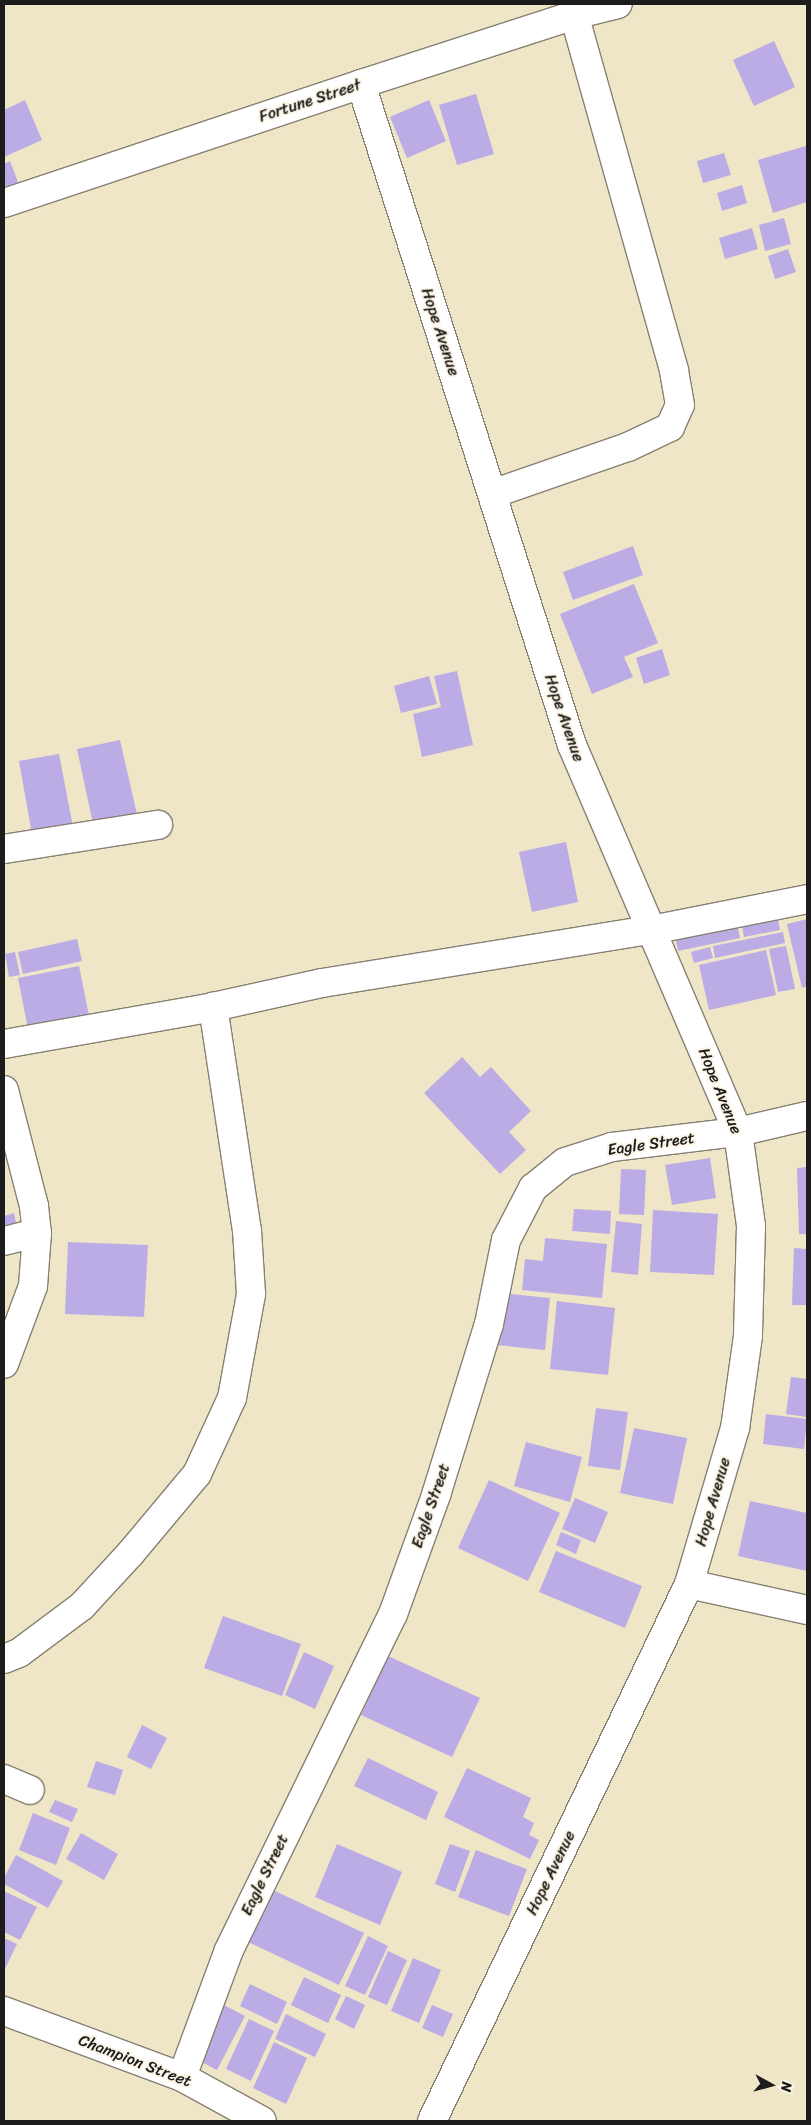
<!DOCTYPE html>
<html>
<head>
<meta charset="utf-8">
<style>
  body { margin:0 }
  #map { position:relative; width:811px; height:2125px; overflow:hidden; background:#efe5c7; font-family:Sriracha,sans-serif }
  div>[style] { position:absolute }
  .building>* { inset:0; background:#bbace5 }
  .roads { filter:drop-shadow(1px 0 #868072) drop-shadow(-1px 0 #868072) drop-shadow(0 1px #868072) drop-shadow(0 -1px #868072) }
  .minor>* { height:28px; margin:-14px; padding:0 14px; transform-origin:14px; border-radius:14px; background:#fff }
  span { translate:-50% -50%; white-space:nowrap; text-align:center; line-height:1.15; -webkit-text-stroke:4px #fcf5e5; paint-order:stroke }
  .street-label { font-size:16px; color:#1c1c1c }
  .frame { position:absolute; inset:0; border:5px solid #1c1c1c; pointer-events:none }
  .north { position:absolute; left:746px; top:2060px; width:50px; height:50px; -webkit-text-stroke:4px #fcf5e5; paint-order:stroke; rotate:97deg; font-size:14px; font-weight:700; line-height:20px; text-align:center; color:#1c1c1c }
  .north::after { content:''; display:block; margin:auto; width:18px; height:22px; background:#1c1c1c; clip-path:polygon(50% 0,100% 100%,50% 72%,0 100%) }
</style>
</head>
<body>
<div id="map">
  <div class="building">
    <i style="clip-path:polygon(774px 41px,795px 87px,754px 106px,733px 60px)"></i>
    <i style="clip-path:polygon(476px 94px,494px 154px,457px 165px,439px 105px)"></i>
    <i style="clip-path:polygon(25px 100px,42px 140px,4px 157px,4px 110px)"></i>
    <i style="clip-path:polygon(429px 100px,446px 141px,407px 158px,390px 117px)"></i>
    <i style="clip-path:polygon(806px 146px,807px 202px,773px 213px,758px 160px)"></i>
    <i style="clip-path:polygon(724px 153px,731px 175px,703px 183px,697px 161px)"></i>
    <i style="clip-path:polygon(10px 161px,18px 182px,4px 187px,4px 164px)"></i>
    <i style="clip-path:polygon(742px 185px,747px 203px,722px 211px,717px 193px)"></i>
    <i style="clip-path:polygon(784px 218px,791px 244px,765px 251px,759px 225px)"></i>
    <i style="clip-path:polygon(752px 228px,758px 249px,725px 259px,719px 238px)"></i>
    <i style="clip-path:polygon(788px 249px,796px 272px,775px 279px,768px 256px)"></i>
    <i style="clip-path:polygon(633px 546px,643px 575px,573px 600px,563px 572px)"></i>
    <i style="clip-path:polygon(634px 584px,658px 643px,624px 657px,633px 677px,592px 694px,560px 614px)"></i>
    <i style="clip-path:polygon(662px 649px,670px 675px,644px 684px,636px 658px)"></i>
    <i style="clip-path:polygon(457px 671px,473px 745px,422px 757px,413px 714px,441px 707px,434px 676px)"></i>
    <i style="clip-path:polygon(429px 676px,437px 704px,401px 713px,394px 686px)"></i>
    <i style="clip-path:polygon(120px 740px,139px 823px,95px 833px,77px 749px)"></i>
    <i style="clip-path:polygon(59px 754px,74px 832px,33px 840px,19px 761px)"></i>
    <i style="clip-path:polygon(566px 842px,578px 902px,532px 912px,519px 852px)"></i>
    <i style="clip-path:polygon(776px 909px,780px 930px,744px 937px,740px 915px)"></i>
    <i style="clip-path:polygon(736px 918px,740px 938px,678px 951px,674px 930px)"></i>
    <i style="clip-path:polygon(807px 919px,807px 986px,802px 988px,787px 924px)"></i>
    <i style="clip-path:polygon(783px 932px,785px 943px,715px 958px,713px 946px)"></i>
    <i style="clip-path:polygon(77px 939px,82px 961px,23px 974px,18px 952px)"></i>
    <i style="clip-path:polygon(786px 946px,795px 989px,778px 992px,769px 949px)"></i>
    <i style="clip-path:polygon(710px 947px,713px 958px,694px 963px,691px 952px)"></i>
    <i style="clip-path:polygon(766px 950px,776px 995px,709px 1010px,699px 965px)"></i>
    <i style="clip-path:polygon(15px 952px,20px 975px,9px 977px,5px 954px)"></i>
    <i style="clip-path:polygon(79px 966px,90px 1021px,29px 1034px,18px 978px)"></i>
    <i style="clip-path:polygon(462px 1057px,480px 1077px,491px 1067px,531px 1111px,509px 1132px,526px 1150px,500px 1174px,424px 1093px)"></i>
    <i style="clip-path:polygon(710px 1158px,716px 1198px,672px 1205px,665px 1165px)"></i>
    <i style="clip-path:polygon(807px 1167px,807px 1234px,799px 1234px,797px 1168px)"></i>
    <i style="clip-path:polygon(621px 1169px,646px 1170px,644px 1215px,619px 1214px)"></i>
    <i style="clip-path:polygon(574px 1209px,611px 1211px,610px 1234px,572px 1231px)"></i>
    <i style="clip-path:polygon(653px 1210px,718px 1214px,714px 1275px,650px 1272px)"></i>
    <i style="clip-path:polygon(14px 1213px,17px 1228px,4px 1231px,4px 1216px)"></i>
    <i style="clip-path:polygon(616px 1221px,642px 1224px,638px 1275px,611px 1272px)"></i>
    <i style="clip-path:polygon(545px 1238px,607px 1244px,602px 1298px,522px 1290px,525px 1259px,543px 1261px)"></i>
    <i style="clip-path:polygon(68px 1242px,148px 1245px,144px 1317px,65px 1314px)"></i>
    <i style="clip-path:polygon(794px 1248px,807px 1249px,807px 1305px,792px 1305px)"></i>
    <i style="clip-path:polygon(501px 1293px,550px 1298px,545px 1350px,497px 1345px)"></i>
    <i style="clip-path:polygon(557px 1301px,615px 1308px,608px 1375px,550px 1369px)"></i>
    <i style="clip-path:polygon(791px 1377px,807px 1379px,807px 1417px,786px 1414px)"></i>
    <i style="clip-path:polygon(596px 1408px,628px 1412px,620px 1470px,588px 1466px)"></i>
    <i style="clip-path:polygon(766px 1414px,807px 1419px,804px 1449px,763px 1444px)"></i>
    <i style="clip-path:polygon(634px 1428px,687px 1438px,673px 1504px,620px 1493px)"></i>
    <i style="clip-path:polygon(526px 1442px,582px 1457px,570px 1502px,514px 1486px)"></i>
    <i style="clip-path:polygon(489px 1480px,560px 1513px,528px 1581px,458px 1548px)"></i>
    <i style="clip-path:polygon(575px 1498px,608px 1512px,595px 1543px,562px 1529px)"></i>
    <i style="clip-path:polygon(750px 1501px,807px 1513px,807px 1571px,738px 1556px)"></i>
    <i style="clip-path:polygon(561px 1532px,581px 1540px,576px 1554px,556px 1545px)"></i>
    <i style="clip-path:polygon(556px 1551px,642px 1586px,625px 1628px,539px 1592px)"></i>
    <i style="clip-path:polygon(223px 1616px,301px 1644px,282px 1696px,204px 1668px)"></i>
    <i style="clip-path:polygon(304px 1652px,334px 1666px,315px 1709px,285px 1695px)"></i>
    <i style="clip-path:polygon(388px 1656px,480px 1698px,452px 1757px,361px 1715px)"></i>
    <i style="clip-path:polygon(142px 1725px,167px 1738px,151px 1769px,127px 1757px)"></i>
    <i style="clip-path:polygon(368px 1758px,438px 1792px,426px 1820px,354px 1786px)"></i>
    <i style="clip-path:polygon(96px 1761px,123px 1770px,115px 1795px,87px 1787px)"></i>
    <i style="clip-path:polygon(467px 1768px,531px 1798px,523px 1817px,534px 1823px,529px 1835px,539px 1840px,530px 1859px,444px 1817px)"></i>
    <i style="clip-path:polygon(55px 1800px,78px 1809px,72px 1822px,49px 1812px)"></i>
    <i style="clip-path:polygon(33px 1813px,70px 1828px,56px 1865px,19px 1850px)"></i>
    <i style="clip-path:polygon(81px 1833px,118px 1854px,104px 1880px,66px 1859px)"></i>
    <i style="clip-path:polygon(337px 1844px,402px 1872px,380px 1925px,315px 1897px)"></i>
    <i style="clip-path:polygon(450px 1844px,470px 1851px,455px 1892px,435px 1884px)"></i>
    <i style="clip-path:polygon(476px 1850px,527px 1869px,509px 1916px,458px 1897px)"></i>
    <i style="clip-path:polygon(16px 1855px,63px 1881px,48px 1908px,4px 1884px,4px 1878px)"></i>
    <i style="clip-path:polygon(273px 1890px,364px 1933px,339px 1985px,248px 1942px)"></i>
    <i style="clip-path:polygon(4px 1891px,37px 1907px,20px 1940px,4px 1932px)"></i>
    <i style="clip-path:polygon(368px 1936px,388px 1946px,365px 1995px,345px 1986px)"></i>
    <i style="clip-path:polygon(4px 1938px,17px 1944px,4px 1971px)"></i>
    <i style="clip-path:polygon(388px 1951px,407px 1960px,387px 2005px,368px 1997px)"></i>
    <i style="clip-path:polygon(413px 1958px,441px 1970px,419px 2023px,391px 2011px)"></i>
    <i style="clip-path:polygon(304px 1977px,341px 1995px,328px 2023px,291px 2005px)"></i>
    <i style="clip-path:polygon(250px 1984px,287px 2002px,277px 2024px,240px 2006px)"></i>
    <i style="clip-path:polygon(346px 1996px,365px 2005px,354px 2029px,335px 2019px)"></i>
    <i style="clip-path:polygon(222px 2004px,245px 2016px,217px 2070px,194px 2058px)"></i>
    <i style="clip-path:polygon(432px 2005px,453px 2014px,443px 2037px,422px 2028px)"></i>
    <i style="clip-path:polygon(286px 2014px,326px 2034px,315px 2057px,275px 2039px)"></i>
    <i style="clip-path:polygon(249px 2019px,274px 2031px,251px 2081px,226px 2069px)"></i>
    <i style="clip-path:polygon(274px 2042px,307px 2058px,286px 2104px,253px 2088px)"></i>
  </div>
  <div class="roads">
    <div class="minor">
      <i style="left:361px;top:84px;width:694px;rotate:72.3deg"></i>
      <i style="left:572px;top:745px;width:421px;rotate:66.8deg"></i>
      <i style="left:738px;top:1132px;width:95px;rotate:82.1deg"></i>
      <i style="left:751px;top:1226px;width:110px;rotate:91.6deg"></i>
      <i style="left:748px;top:1336px;width:93px;rotate:98deg"></i>
      <i style="left:735px;top:1428px;width:163px;rotate:106.4deg"></i>
      <i style="left:689px;top:1584px;width:595px;rotate:115.58deg"></i>
      <i style="left:4px;top:203px;width:376px;rotate:-18.4deg"></i>
      <i style="left:361px;top:84px;width:224px;rotate:-17.9deg"></i>
      <i style="left:574px;top:15px;width:45px;rotate:-14deg"></i>
      <i style="left:492px;top:494px;width:144px;rotate:-19.1deg"></i>
      <i style="left:628px;top:447px;width:47px;rotate:-25.5deg"></i>
      <i style="left:670px;top:427px;width:24px;rotate:-66deg"></i>
      <i style="left:680px;top:405px;width:36px;rotate:-100deg"></i>
      <i style="left:674px;top:370px;width:369px;rotate:-105.7deg"></i>
      <i style="left:4px;top:849px;width:156px;rotate:-8.9deg"></i>
      <i style="left:4px;top:1044px;width:212px;rotate:-10deg"></i>
      <i style="left:213px;top:1007px;width:112px;rotate:-12.4deg"></i>
      <i style="left:322px;top:983px;width:333px;rotate:-9.2deg"></i>
      <i style="left:651px;top:930px;width:159px;rotate:-11.2deg"></i>
      <i style="left:4px;top:1090px;width:120px;rotate:75.5deg"></i>
      <i style="left:34px;top:1206px;width:27px;rotate:84deg"></i>
      <i style="left:37px;top:1233px;width:53px;rotate:94.3deg"></i>
      <i style="left:33px;top:1286px;width:83px;rotate:110.4deg"></i>
      <i style="left:4px;top:1241px;width:34px;rotate:-14deg"></i>
      <i style="left:689px;top:1584px;width:121px;rotate:12.4deg"></i>
      <i style="left:4px;top:1659px;width:16px;rotate:-22deg"></i>
      <i style="left:19px;top:1653px;width:79px;rotate:-36.7deg"></i>
      <i style="left:82px;top:1606px;width:71px;rotate:-47.3deg"></i>
      <i style="left:130px;top:1554px;width:104px;rotate:-50.1deg"></i>
      <i style="left:197px;top:1474px;width:84px;rotate:-65.3deg"></i>
      <i style="left:232px;top:1398px;width:106px;rotate:-79.6deg"></i>
      <i style="left:251px;top:1294px;width:63px;rotate:-93.6deg"></i>
      <i style="left:247px;top:1231px;width:227px;rotate:-98.6deg"></i>
      <i style="left:4px;top:1779px;width:28px;rotate:23deg"></i>
      <i style="left:4px;top:2011px;width:190px;rotate:20.3deg"></i>
      <i style="left:182px;top:2077px;width:91px;rotate:28.8deg"></i>
      <i style="left:182px;top:2077px;width:135px;rotate:-69.7deg"></i>
      <i style="left:229px;top:1950px;width:374px;rotate:-64deg"></i>
      <i style="left:393px;top:1614px;width:127px;rotate:-70.1deg"></i>
      <i style="left:436px;top:1495px;width:179px;rotate:-72.8deg"></i>
      <i style="left:489px;top:1324px;width:86px;rotate:-78.6deg"></i>
      <i style="left:506px;top:1240px;width:59px;rotate:-62.6deg"></i>
      <i style="left:533px;top:1188px;width:41px;rotate:-39.1deg"></i>
      <i style="left:565px;top:1162px;width:49px;rotate:-17.7deg"></i>
      <i style="left:612px;top:1147px;width:127px;rotate:-6.8deg"></i>
      <i style="left:738px;top:1132px;width:71px;rotate:-13.1deg"></i>
    </div>
  </div>
  <div class="street-label">
    <span style="left:310px;top:101px;rotate:-18deg">Fortune Street</span>
    <span style="left:440px;top:332px;rotate:72deg">Hope Avenue</span>
    <span style="left:564px;top:718px;rotate:71deg">Hope Avenue</span>
    <span style="left:720px;top:1091px;rotate:68deg">Hope Avenue</span>
    <span style="left:651px;top:1144px;rotate:-8deg">Eagle Street</span>
    <span style="left:713px;top:1502px;rotate:-74deg">Hope Avenue</span>
    <span style="left:431px;top:1506px;rotate:-71deg">Eagle Street</span>
    <span style="left:551px;top:1873px;rotate:-64deg">Hope Avenue</span>
    <span style="left:265px;top:1875px;rotate:-64deg">Eagle Street</span>
    <span style="left:135px;top:2061px;rotate:21deg">Champion Street</span>
  </div>
  <div class="frame"></div>
  <div class="north">N</div>
</div>
</body>
</html>
